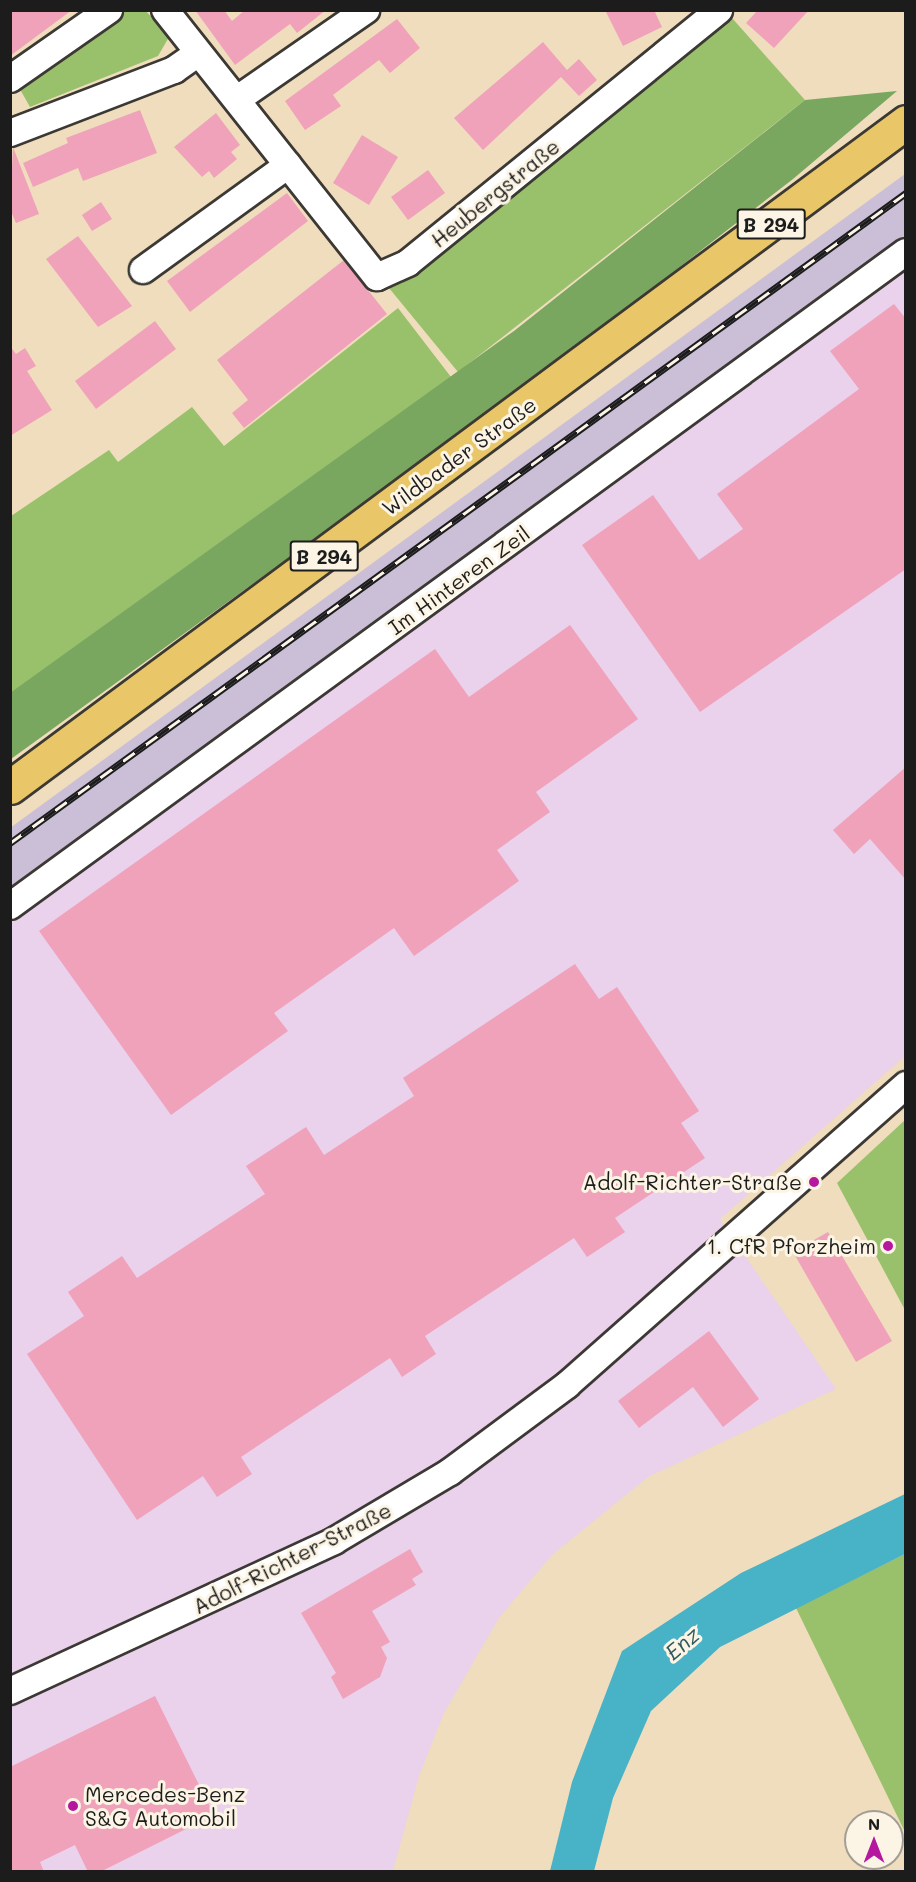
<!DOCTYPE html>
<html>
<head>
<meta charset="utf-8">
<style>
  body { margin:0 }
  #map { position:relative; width:916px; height:1882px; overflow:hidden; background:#f0ddbd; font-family:Mali,sans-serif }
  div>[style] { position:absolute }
  .built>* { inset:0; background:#ead1ec }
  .industrial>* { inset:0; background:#cabfd6 }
  .green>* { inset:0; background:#99c16c }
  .forest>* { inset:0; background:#7aa760 }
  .water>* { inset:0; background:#48b2c6 }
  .building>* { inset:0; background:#efa2ba }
  .roads { filter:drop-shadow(2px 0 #3c3934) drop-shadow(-2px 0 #3c3934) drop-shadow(0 2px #3c3934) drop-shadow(0 -2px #3c3934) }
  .minor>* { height:26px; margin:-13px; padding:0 13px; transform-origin:13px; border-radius:13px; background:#fff }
  .primary>* { height:33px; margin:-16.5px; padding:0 16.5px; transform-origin:16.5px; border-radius:16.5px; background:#e9c769 }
  .rail>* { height:7px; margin-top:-3.5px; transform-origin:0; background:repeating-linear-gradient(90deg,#fcf5e5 0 14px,#1c1c1c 0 28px); box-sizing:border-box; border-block:2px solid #1c1c1c }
  .dots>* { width:16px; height:16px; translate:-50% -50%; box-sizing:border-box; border:3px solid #fcf5e5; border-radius:50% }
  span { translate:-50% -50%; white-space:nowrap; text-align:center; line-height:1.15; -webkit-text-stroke:6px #fcf5e5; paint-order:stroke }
  .shield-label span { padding:2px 4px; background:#fcf5e5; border:2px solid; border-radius:4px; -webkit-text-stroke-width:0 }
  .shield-label { font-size:20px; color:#1c1c1c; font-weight:700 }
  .street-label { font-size:21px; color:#1c1c1c }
  .poi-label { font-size:21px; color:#1c1c1c }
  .right { translate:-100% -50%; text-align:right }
  .left { translate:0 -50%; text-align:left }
  .water-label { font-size:22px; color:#2e5860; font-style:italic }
  .frame { position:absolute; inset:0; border:12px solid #1c1c1c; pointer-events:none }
  .north { position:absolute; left:844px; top:1810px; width:60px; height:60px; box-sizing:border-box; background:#fcf5e5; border:2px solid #a29e95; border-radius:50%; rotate:0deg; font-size:16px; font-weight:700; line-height:24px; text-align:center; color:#1c1c1c }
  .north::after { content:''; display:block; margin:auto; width:21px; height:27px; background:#b5179e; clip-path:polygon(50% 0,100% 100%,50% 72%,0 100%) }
</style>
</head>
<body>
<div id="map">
  <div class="built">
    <i style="clip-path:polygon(905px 238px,905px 1056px,720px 1219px,836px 1389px,648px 1477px,552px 1555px,499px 1618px,444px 1713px,419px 1776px,393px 1871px,11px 1871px,10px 891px)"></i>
  </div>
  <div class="industrial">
    <i style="clip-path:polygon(905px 174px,905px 238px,11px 891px,10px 828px)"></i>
  </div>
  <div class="green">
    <i style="clip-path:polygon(123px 11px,146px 11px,169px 37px,158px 56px,30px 107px,17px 84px)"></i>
    <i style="clip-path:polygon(732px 18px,805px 100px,458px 372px,389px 288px)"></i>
    <i style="clip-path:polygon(398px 308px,451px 377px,11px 693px,11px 516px,109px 450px,118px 462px,192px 407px,224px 446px)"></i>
    <i style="clip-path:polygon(905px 1120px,905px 1310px,837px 1183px)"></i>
    <i style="clip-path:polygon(905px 1554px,905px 1832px,796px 1608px)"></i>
  </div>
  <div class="forest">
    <i style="clip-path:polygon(897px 91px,793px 179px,533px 381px,11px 759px,10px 693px,514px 331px,805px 100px)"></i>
  </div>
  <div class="water">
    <i style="clip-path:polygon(905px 1494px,905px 1554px,720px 1647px,651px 1711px,613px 1798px,594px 1871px,550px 1871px,572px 1782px,622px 1651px,741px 1573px)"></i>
  </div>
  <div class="building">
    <i style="clip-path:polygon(10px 10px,72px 10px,10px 56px)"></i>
    <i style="clip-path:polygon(195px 10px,224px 10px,232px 21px,245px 10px,326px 10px,297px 33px,290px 24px,235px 65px)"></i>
    <i style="clip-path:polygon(605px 10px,654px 10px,662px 27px,623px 46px)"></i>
    <i style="clip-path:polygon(758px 10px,809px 10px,774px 48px,746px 23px)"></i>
    <i style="clip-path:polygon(397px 19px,420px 48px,390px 73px,379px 60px,333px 95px,341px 106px,305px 130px,285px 101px)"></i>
    <i style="clip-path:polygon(543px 42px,567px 70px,579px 59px,597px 80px,579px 96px,561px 77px,483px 150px,454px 118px)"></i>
    <i style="clip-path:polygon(140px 110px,157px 153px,83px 181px,78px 168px,33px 187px,23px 163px,68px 143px,66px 138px)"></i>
    <i style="clip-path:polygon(216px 113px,240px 145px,231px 152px,237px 159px,214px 178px,209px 171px,202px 177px,174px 147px)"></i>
    <i style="clip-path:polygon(362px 135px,398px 157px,369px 205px,333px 183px)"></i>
    <i style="clip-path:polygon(13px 147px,39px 214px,16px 223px,10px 209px)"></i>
    <i style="clip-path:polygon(428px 170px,445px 193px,408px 220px,391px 197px)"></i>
    <i style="clip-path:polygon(287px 193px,308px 221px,190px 312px,167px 281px)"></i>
    <i style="clip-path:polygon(101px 202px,112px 219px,92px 231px,82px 215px)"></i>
    <i style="clip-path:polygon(78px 236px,132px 306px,98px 327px,46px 259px)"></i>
    <i style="clip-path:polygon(344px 260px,387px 314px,244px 428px,232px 413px,248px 400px,217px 360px)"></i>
    <i style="clip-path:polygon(894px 304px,906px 319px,906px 569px,700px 712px,582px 545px,653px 495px,699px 560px,743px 529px,717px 494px,859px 389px,830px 351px)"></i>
    <i style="clip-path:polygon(155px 321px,176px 349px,96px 409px,75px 381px)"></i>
    <i style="clip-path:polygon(10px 346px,16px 354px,25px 348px,36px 366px,27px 371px,52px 410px,10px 436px)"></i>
    <i style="clip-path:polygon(570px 625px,638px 719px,536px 792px,550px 812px,497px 850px,519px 881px,414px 956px,394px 928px,274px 1013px,288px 1031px,171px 1115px,39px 931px,435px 649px,469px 697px)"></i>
    <i style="clip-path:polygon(906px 767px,906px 880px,870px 839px,854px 854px,833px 830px)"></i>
    <i style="clip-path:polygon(575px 964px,599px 999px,617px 987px,699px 1111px,681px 1123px,705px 1158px,615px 1218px,625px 1232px,587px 1257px,574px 1238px,425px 1336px,436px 1354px,402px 1377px,390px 1358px,241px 1457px,252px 1474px,217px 1497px,203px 1476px,137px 1520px,27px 1354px,84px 1316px,68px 1292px,122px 1256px,137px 1278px,265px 1194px,246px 1166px,306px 1127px,324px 1155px,414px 1096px,403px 1078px)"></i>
    <i style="clip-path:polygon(828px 1232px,892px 1341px,856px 1362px,793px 1252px)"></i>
    <i style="clip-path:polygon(709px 1331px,759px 1399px,723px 1427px,693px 1387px,639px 1428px,618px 1401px)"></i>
    <i style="clip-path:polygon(410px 1549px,423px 1572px,412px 1579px,416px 1585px,372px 1611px,390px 1642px,381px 1647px,387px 1658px,380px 1677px,343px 1699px,331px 1677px,336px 1673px,301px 1613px)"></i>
    <i style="clip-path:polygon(155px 1696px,214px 1815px,100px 1872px,88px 1872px,75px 1845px,40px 1862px,44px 1872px,10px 1872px,10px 1767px)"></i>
  </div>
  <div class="roads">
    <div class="minor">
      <i style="left:165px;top:10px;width:341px;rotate:51.6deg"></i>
      <i style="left:377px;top:277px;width:34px;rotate:-24deg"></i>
      <i style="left:408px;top:263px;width:401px;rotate:-39.1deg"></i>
      <i style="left:10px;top:79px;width:121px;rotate:-34.9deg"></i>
      <i style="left:239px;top:98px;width:155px;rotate:-34.7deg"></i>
      <i style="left:10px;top:133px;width:176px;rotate:-21deg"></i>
      <i style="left:174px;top:70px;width:29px;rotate:-35deg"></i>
      <i style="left:143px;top:270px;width:179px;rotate:-35.9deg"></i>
      <i style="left:10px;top:906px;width:1109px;rotate:-36.13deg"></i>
      <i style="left:10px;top:1691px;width:357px;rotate:-24.8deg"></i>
      <i style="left:334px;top:1541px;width:135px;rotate:-30.7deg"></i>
      <i style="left:450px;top:1472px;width:146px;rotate:-36.6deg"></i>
      <i style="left:567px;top:1385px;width:453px;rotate:-41.5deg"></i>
    </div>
    <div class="primary">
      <i style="left:10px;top:787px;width:1116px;rotate:-36.58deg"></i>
    </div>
  </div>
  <div class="rail">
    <i style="left:10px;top:843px;width:1107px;rotate:-35.96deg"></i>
  </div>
  <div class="dots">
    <i style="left:814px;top:1182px;background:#b5179e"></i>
    <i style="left:888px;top:1246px;background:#b5179e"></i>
    <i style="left:73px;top:1806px;background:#b5179e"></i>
  </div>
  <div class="shield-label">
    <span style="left:771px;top:224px">B 294</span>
    <span style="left:324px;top:556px">B 294</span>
  </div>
  <div class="street-label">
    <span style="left:495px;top:193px;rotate:-39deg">Heubergstraße</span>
    <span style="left:459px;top:456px;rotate:-36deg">Wildbader Straße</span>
    <span style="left:459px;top:580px;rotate:-36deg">Im Hinteren Zeil</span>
    <span style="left:292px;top:1558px;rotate:-27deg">Adolf-Richter-Straße</span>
  </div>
  <div class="poi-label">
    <span class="right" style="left:802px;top:1182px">Adolf-Richter-Straße</span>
    <span class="right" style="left:876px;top:1246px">1. CfR Pforzheim</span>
    <span class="left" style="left:85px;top:1806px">Mercedes-Benz<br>S&amp;G Automobil</span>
  </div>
  <div class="water-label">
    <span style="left:682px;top:1643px;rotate:-41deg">Enz</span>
  </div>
  <div class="frame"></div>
  <div class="north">N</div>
</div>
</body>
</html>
